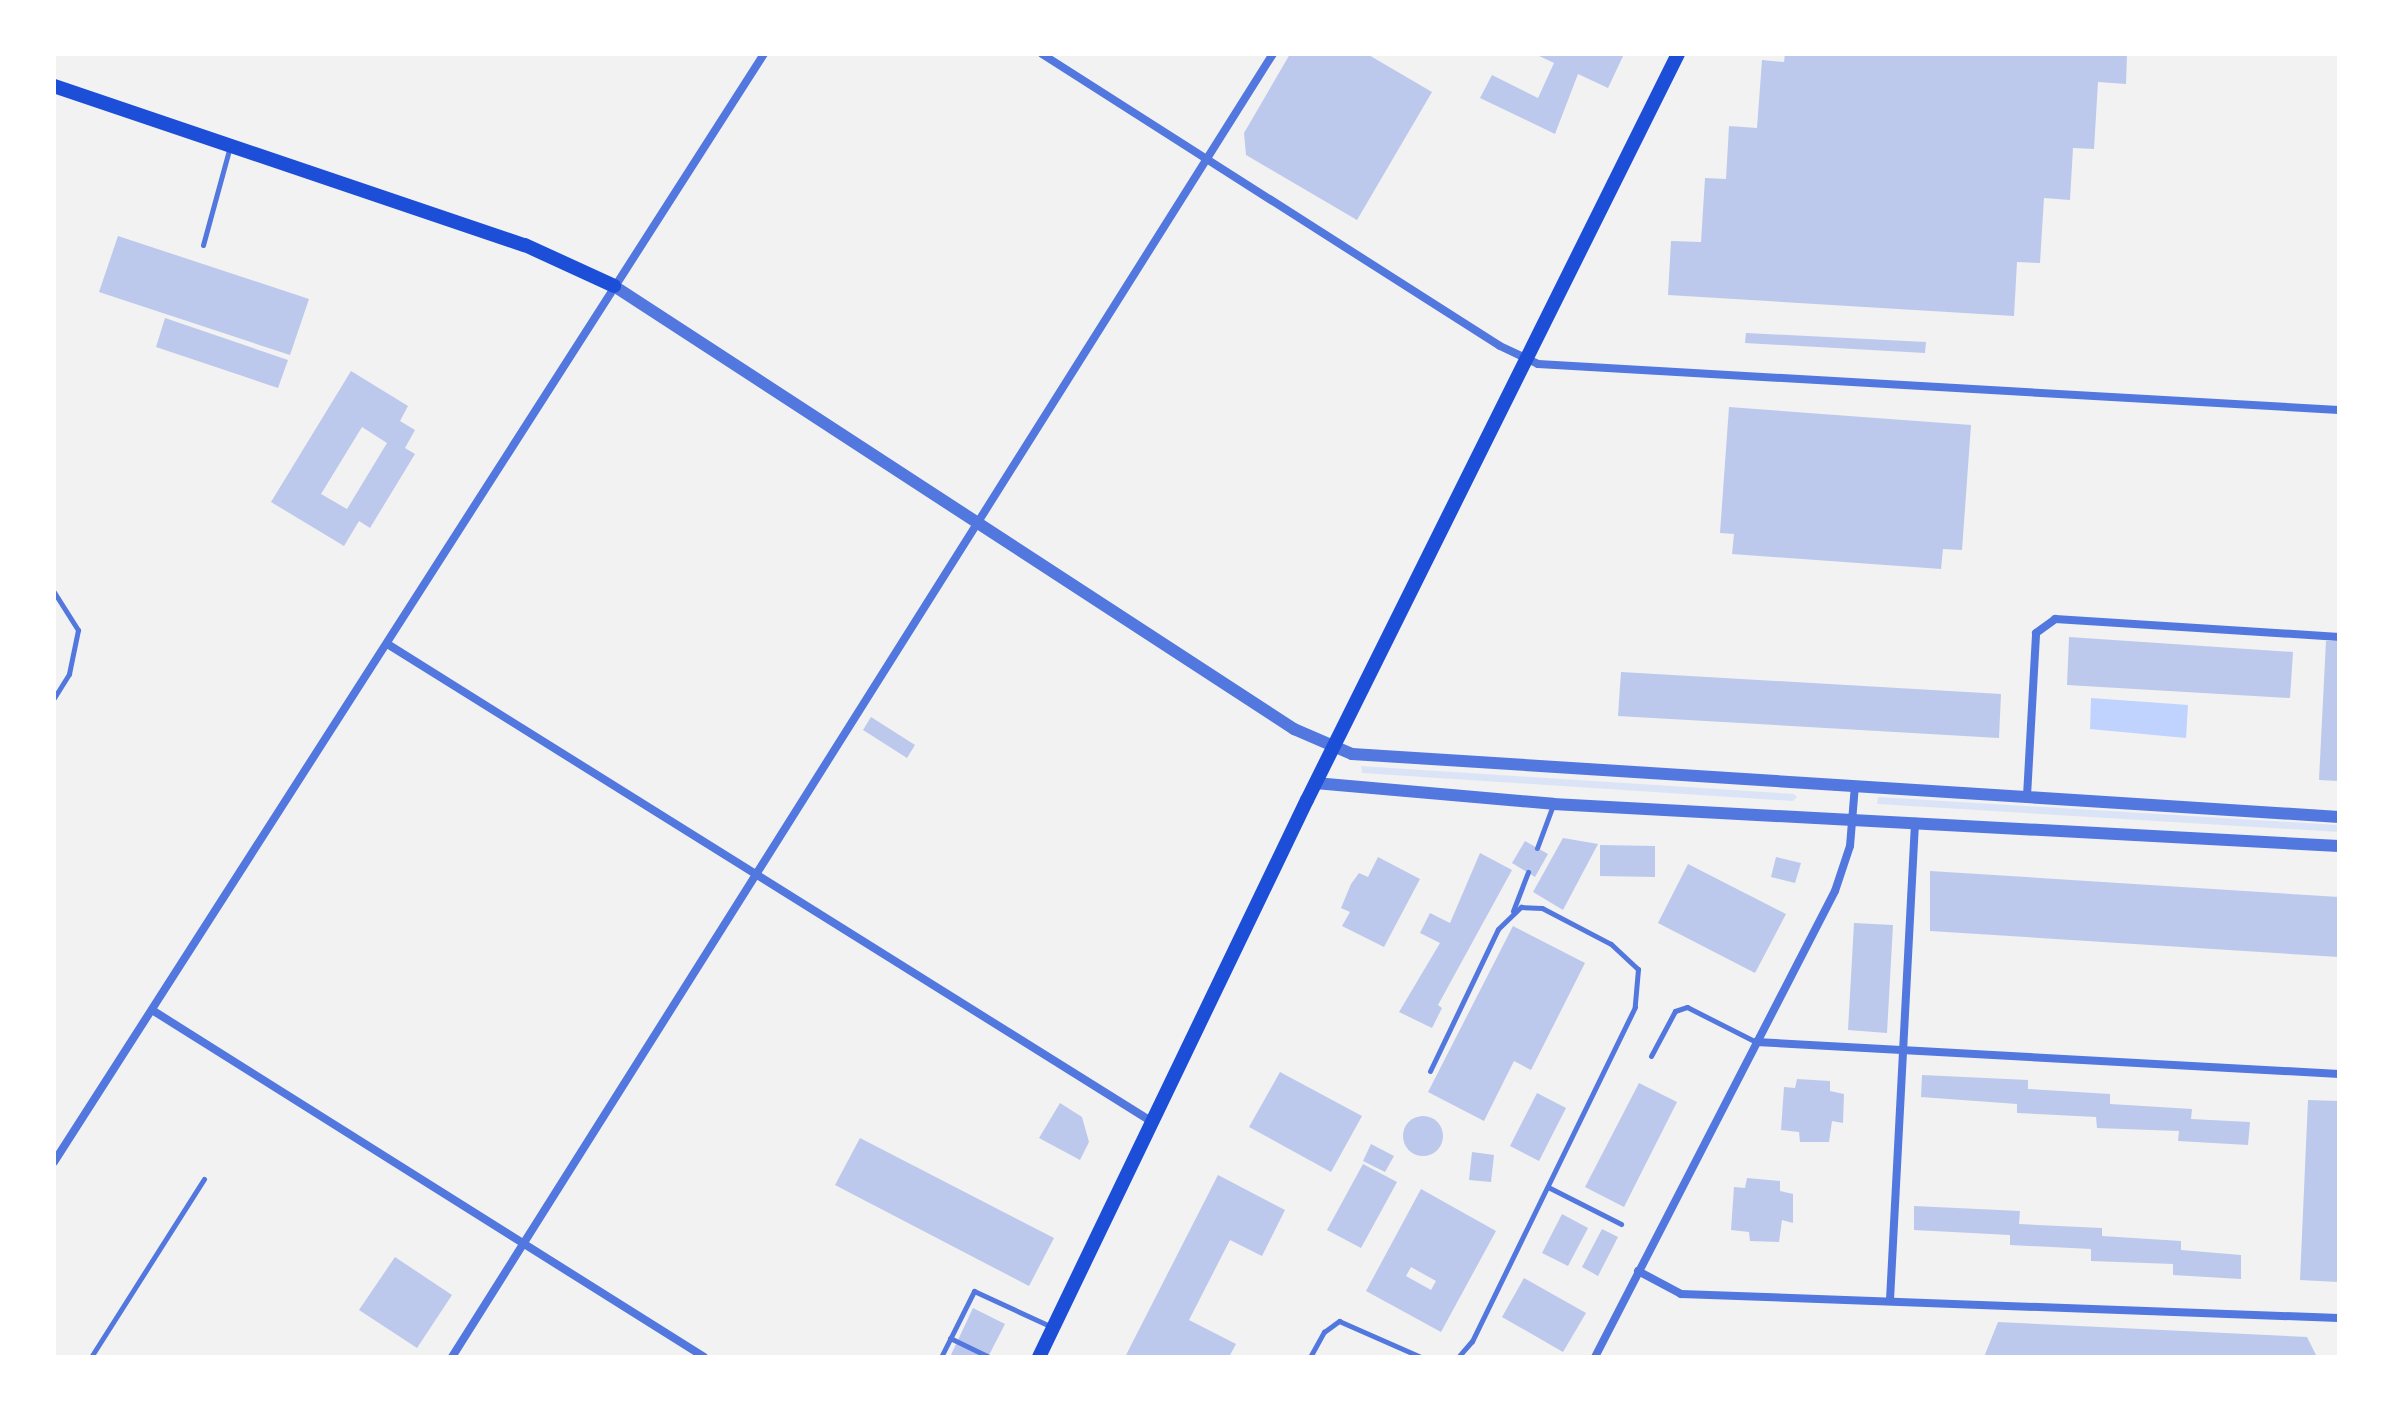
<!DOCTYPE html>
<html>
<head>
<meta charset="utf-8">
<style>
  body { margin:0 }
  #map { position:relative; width:2393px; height:1411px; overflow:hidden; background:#f2f2f2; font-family:"Archivo Narrow",sans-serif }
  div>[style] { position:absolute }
  .green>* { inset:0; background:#dbe4f7 }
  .water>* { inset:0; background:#bfd3fe }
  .building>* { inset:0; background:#bdc9ec }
  .round { border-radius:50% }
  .service>* { height:5px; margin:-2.5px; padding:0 2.5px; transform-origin:2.5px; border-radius:2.5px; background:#5277de }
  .minor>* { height:8px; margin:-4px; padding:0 4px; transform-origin:4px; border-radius:4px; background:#5277de }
  .tertiary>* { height:12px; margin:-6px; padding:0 6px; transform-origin:6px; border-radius:6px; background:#5277de }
  .secondary>* { height:14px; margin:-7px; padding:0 7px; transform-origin:7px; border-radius:7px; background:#1d4ed8 }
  span { translate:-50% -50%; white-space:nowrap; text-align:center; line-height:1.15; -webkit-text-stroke:6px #fff; paint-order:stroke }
  .frame { position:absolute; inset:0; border:56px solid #fff; pointer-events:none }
</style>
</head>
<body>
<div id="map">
  <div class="green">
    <i style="clip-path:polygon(1361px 766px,1794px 794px,1797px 797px,1793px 801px,1362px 773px)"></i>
    <i style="clip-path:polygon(1878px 797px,2339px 825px,2339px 832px,1877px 804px)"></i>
  </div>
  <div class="water">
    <i style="clip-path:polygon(2091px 698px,2188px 705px,2186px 738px,2090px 729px)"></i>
  </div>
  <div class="building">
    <i style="clip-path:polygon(1290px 54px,1367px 54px,1432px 92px,1357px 220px,1246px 155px,1244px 133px)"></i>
    <i style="clip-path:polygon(1535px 54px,1624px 54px,1608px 88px,1578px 74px,1555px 134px,1480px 98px,1492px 75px,1538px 98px,1554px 63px)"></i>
    <i style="clip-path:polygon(1785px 54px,2127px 54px,2126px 84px,2098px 82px,2094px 149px,2073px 148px,2070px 200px,2044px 198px,2040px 263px,2017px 262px,2014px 316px,1668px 295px,1671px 241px,1701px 242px,1705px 178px,1726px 179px,1729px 126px,1757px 128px,1762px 60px,1784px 62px)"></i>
    <i style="clip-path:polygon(118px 236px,309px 299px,290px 355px,99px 292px)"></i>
    <i style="clip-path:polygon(165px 318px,288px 360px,278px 388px,156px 347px)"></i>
    <i style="clip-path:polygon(1746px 333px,1926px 342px,1925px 353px,1745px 343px)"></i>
    <i style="clip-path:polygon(evenodd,351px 371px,408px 406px,400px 421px,415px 430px,405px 448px,415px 454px,370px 528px,359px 521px,344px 546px,271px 502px,351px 371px,362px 427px,387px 443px,347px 509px,321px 494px,362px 427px)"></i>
    <i style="clip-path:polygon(1729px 407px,1971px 425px,1962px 550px,1943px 549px,1941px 569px,1732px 554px,1734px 534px,1720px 533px)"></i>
    <i style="clip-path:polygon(2069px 637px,2293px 652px,2290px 698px,2067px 685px)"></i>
    <i style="clip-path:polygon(2326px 641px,2339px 641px,2339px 781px,2319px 780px)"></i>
    <i style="clip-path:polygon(1621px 672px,2001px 694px,1999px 738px,1618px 716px)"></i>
    <i style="clip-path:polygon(871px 717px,915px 745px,907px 758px,863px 730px)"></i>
    <i style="clip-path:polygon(1563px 838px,1598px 844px,1563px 910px,1533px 892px)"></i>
    <i style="clip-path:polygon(1525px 841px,1548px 854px,1535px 877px,1512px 863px)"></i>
    <i style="clip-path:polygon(1600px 845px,1655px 846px,1655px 877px,1600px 876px)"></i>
    <i style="clip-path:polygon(1480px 853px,1512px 870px,1438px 1005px,1442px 1008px,1432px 1028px,1399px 1012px,1440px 943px,1420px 933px,1430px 913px,1450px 923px)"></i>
    <i style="clip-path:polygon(1378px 857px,1420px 879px,1384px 947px,1342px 926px,1350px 912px,1341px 908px,1351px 884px,1359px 873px,1368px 877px)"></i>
    <i style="clip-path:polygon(1776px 857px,1801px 863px,1795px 883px,1771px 877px)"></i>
    <i style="clip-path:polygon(1688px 864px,1786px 914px,1755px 973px,1658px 923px)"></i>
    <i style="clip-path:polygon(1930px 871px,2339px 897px,2339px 957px,1930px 931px)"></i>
    <i style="clip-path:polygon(1854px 923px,1893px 925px,1887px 1033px,1848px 1030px)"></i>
    <i style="clip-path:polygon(1513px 926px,1585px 963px,1531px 1070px,1514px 1061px,1484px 1121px,1428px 1092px)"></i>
    <i style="clip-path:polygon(1280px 1072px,1362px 1116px,1331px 1172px,1249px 1127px)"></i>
    <i style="clip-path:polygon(1922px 1075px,2028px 1080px,2028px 1089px,2110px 1094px,2110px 1104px,2192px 1109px,2191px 1119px,2250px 1122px,2248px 1145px,2178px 1141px,2179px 1131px,2097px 1128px,2096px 1117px,2017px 1113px,2017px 1104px,1921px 1097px)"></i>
    <i style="clip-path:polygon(1797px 1079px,1830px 1081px,1830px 1091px,1844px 1094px,1843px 1123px,1832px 1121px,1829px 1142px,1800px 1142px,1799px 1132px,1781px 1130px,1784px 1087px,1795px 1088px)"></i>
    <i style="clip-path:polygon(1639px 1083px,1677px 1102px,1624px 1207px,1585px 1187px)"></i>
    <i style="clip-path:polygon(1537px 1093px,1566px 1108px,1539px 1161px,1510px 1146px)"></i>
    <i style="clip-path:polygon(2308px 1100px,2339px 1101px,2339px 1282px,2300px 1280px)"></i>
    <i style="clip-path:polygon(1060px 1103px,1082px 1117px,1089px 1142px,1080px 1160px,1039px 1138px)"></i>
    <i class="round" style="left:1403px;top:1116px;width:40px;height:40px"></i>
    <i style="clip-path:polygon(860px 1138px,1054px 1238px,1029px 1286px,835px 1185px)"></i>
    <i style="clip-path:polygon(1371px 1144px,1394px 1156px,1385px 1172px,1363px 1161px)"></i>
    <i style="clip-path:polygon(1472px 1152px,1494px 1155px,1491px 1182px,1469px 1180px)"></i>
    <i style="clip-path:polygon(1363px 1164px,1397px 1182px,1361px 1248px,1327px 1230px)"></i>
    <i style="clip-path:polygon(1218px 1175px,1285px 1210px,1262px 1256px,1230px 1240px,1189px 1320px,1236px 1344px,1229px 1357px,1125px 1357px)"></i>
    <i style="clip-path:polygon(1747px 1178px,1780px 1181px,1780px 1191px,1793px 1194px,1793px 1223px,1782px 1220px,1779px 1242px,1750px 1241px,1749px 1232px,1731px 1230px,1734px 1187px,1745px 1188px)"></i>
    <i style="clip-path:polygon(evenodd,1421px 1189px,1496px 1231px,1441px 1332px,1366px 1291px,1421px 1189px,1411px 1267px,1436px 1281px,1431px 1290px,1406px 1276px,1411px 1267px)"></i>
    <i style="clip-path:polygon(1914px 1206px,2020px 1211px,2019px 1224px,2102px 1228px,2102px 1236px,2181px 1241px,2181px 1250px,2241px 1255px,2241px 1279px,2173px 1275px,2173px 1264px,2091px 1261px,2091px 1249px,2010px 1245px,2010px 1235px,1914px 1230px)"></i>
    <i style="clip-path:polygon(1562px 1214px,1588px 1228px,1568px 1266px,1542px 1253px)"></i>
    <i style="clip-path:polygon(1602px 1229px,1618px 1237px,1598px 1276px,1582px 1267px)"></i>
    <i style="clip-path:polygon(395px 1257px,452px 1295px,417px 1348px,359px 1310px)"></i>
    <i style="clip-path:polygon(1524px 1278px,1586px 1313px,1563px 1352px,1502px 1317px)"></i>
    <i style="clip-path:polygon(973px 1308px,1005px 1324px,988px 1357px,950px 1357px)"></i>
    <i style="clip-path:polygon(1998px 1322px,2307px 1337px,2317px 1357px,1984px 1357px)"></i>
  </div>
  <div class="service">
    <i style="left:203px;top:245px;width:103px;rotate:-74.7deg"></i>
    <i style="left:54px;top:592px;width:45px;rotate:57.7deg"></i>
    <i style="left:78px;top:630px;width:45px;rotate:101.6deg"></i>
    <i style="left:69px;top:674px;width:28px;rotate:122deg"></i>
    <i style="left:1537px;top:848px;width:46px;rotate:-69.6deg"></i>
    <i style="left:1513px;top:911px;width:42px;rotate:-69deg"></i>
    <i style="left:1651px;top:1056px;width:51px;rotate:-61.9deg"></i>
    <i style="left:1675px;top:1011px;width:13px;rotate:-18deg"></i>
    <i style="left:1687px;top:1007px;width:77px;rotate:26.9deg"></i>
    <i style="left:1430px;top:1071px;width:157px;rotate:-64.4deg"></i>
    <i style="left:1498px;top:929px;width:32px;rotate:-44deg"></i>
    <i style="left:1521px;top:907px;width:21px;rotate:3deg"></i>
    <i style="left:1542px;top:908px;width:78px;rotate:27.6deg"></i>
    <i style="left:1611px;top:944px;width:37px;rotate:43deg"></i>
    <i style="left:1638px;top:969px;width:38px;rotate:95deg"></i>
    <i style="left:1635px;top:1007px;width:372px;rotate:116deg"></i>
    <i style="left:1472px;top:1341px;width:21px;rotate:131deg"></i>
    <i style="left:1548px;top:1187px;width:82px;rotate:26.9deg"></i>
    <i style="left:950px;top:1338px;width:43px;rotate:26deg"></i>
    <i style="left:91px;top:1357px;width:211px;rotate:-57.6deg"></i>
    <i style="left:941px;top:1357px;width:74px;rotate:-63.4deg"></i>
    <i style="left:974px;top:1291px;width:86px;rotate:24.8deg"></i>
    <i style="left:1310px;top:1357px;width:29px;rotate:-61deg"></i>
    <i style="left:1324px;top:1332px;width:19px;rotate:-36deg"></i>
    <i style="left:1339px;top:1321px;width:90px;rotate:23.7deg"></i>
  </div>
  <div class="minor">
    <i style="left:1042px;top:54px;width:543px;rotate:32.52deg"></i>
    <i style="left:1500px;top:346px;width:42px;rotate:25.3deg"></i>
    <i style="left:1538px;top:364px;width:802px;rotate:3.29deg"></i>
    <i style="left:389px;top:645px;width:902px;rotate:32deg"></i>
    <i style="left:2027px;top:796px;width:163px;rotate:-86.8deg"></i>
    <i style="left:2036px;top:633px;width:24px;rotate:-36deg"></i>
    <i style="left:2055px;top:619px;width:285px;rotate:3.6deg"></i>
    <i style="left:152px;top:1010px;width:652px;rotate:32.15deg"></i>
    <i style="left:1756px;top:1042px;width:584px;rotate:3.14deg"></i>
    <i style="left:54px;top:1162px;width:1316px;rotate:-57.35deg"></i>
    <i style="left:1638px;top:1271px;width:49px;rotate:28.1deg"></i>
    <i style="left:1681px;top:1294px;width:658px;rotate:2.09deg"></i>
    <i style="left:1890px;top:1300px;width:479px;rotate:-87deg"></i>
    <i style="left:452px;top:1357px;width:1540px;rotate:-57.79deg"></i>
    <i style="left:1595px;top:1357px;width:524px;rotate:-62.75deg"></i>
    <i style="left:1835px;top:891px;width:47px;rotate:-71.6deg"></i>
    <i style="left:1850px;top:846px;width:61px;rotate:-85.3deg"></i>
  </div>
  <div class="tertiary">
    <i style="left:614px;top:286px;width:812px;rotate:33.08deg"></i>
    <i style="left:1294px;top:729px;width:63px;rotate:23.3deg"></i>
    <i style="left:1352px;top:754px;width:989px;rotate:3.65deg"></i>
    <i style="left:1315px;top:783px;width:239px;rotate:5deg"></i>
    <i style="left:1553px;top:804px;width:787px;rotate:3.06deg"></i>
  </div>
  <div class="secondary">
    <i style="left:54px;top:86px;width:497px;rotate:18.7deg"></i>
    <i style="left:525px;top:245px;width:98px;rotate:24.7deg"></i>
    <i style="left:1039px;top:1357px;width:618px;rotate:-64.31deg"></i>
    <i style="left:1307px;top:800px;width:833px;rotate:-63.56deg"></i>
  </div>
  <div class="frame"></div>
</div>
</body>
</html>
